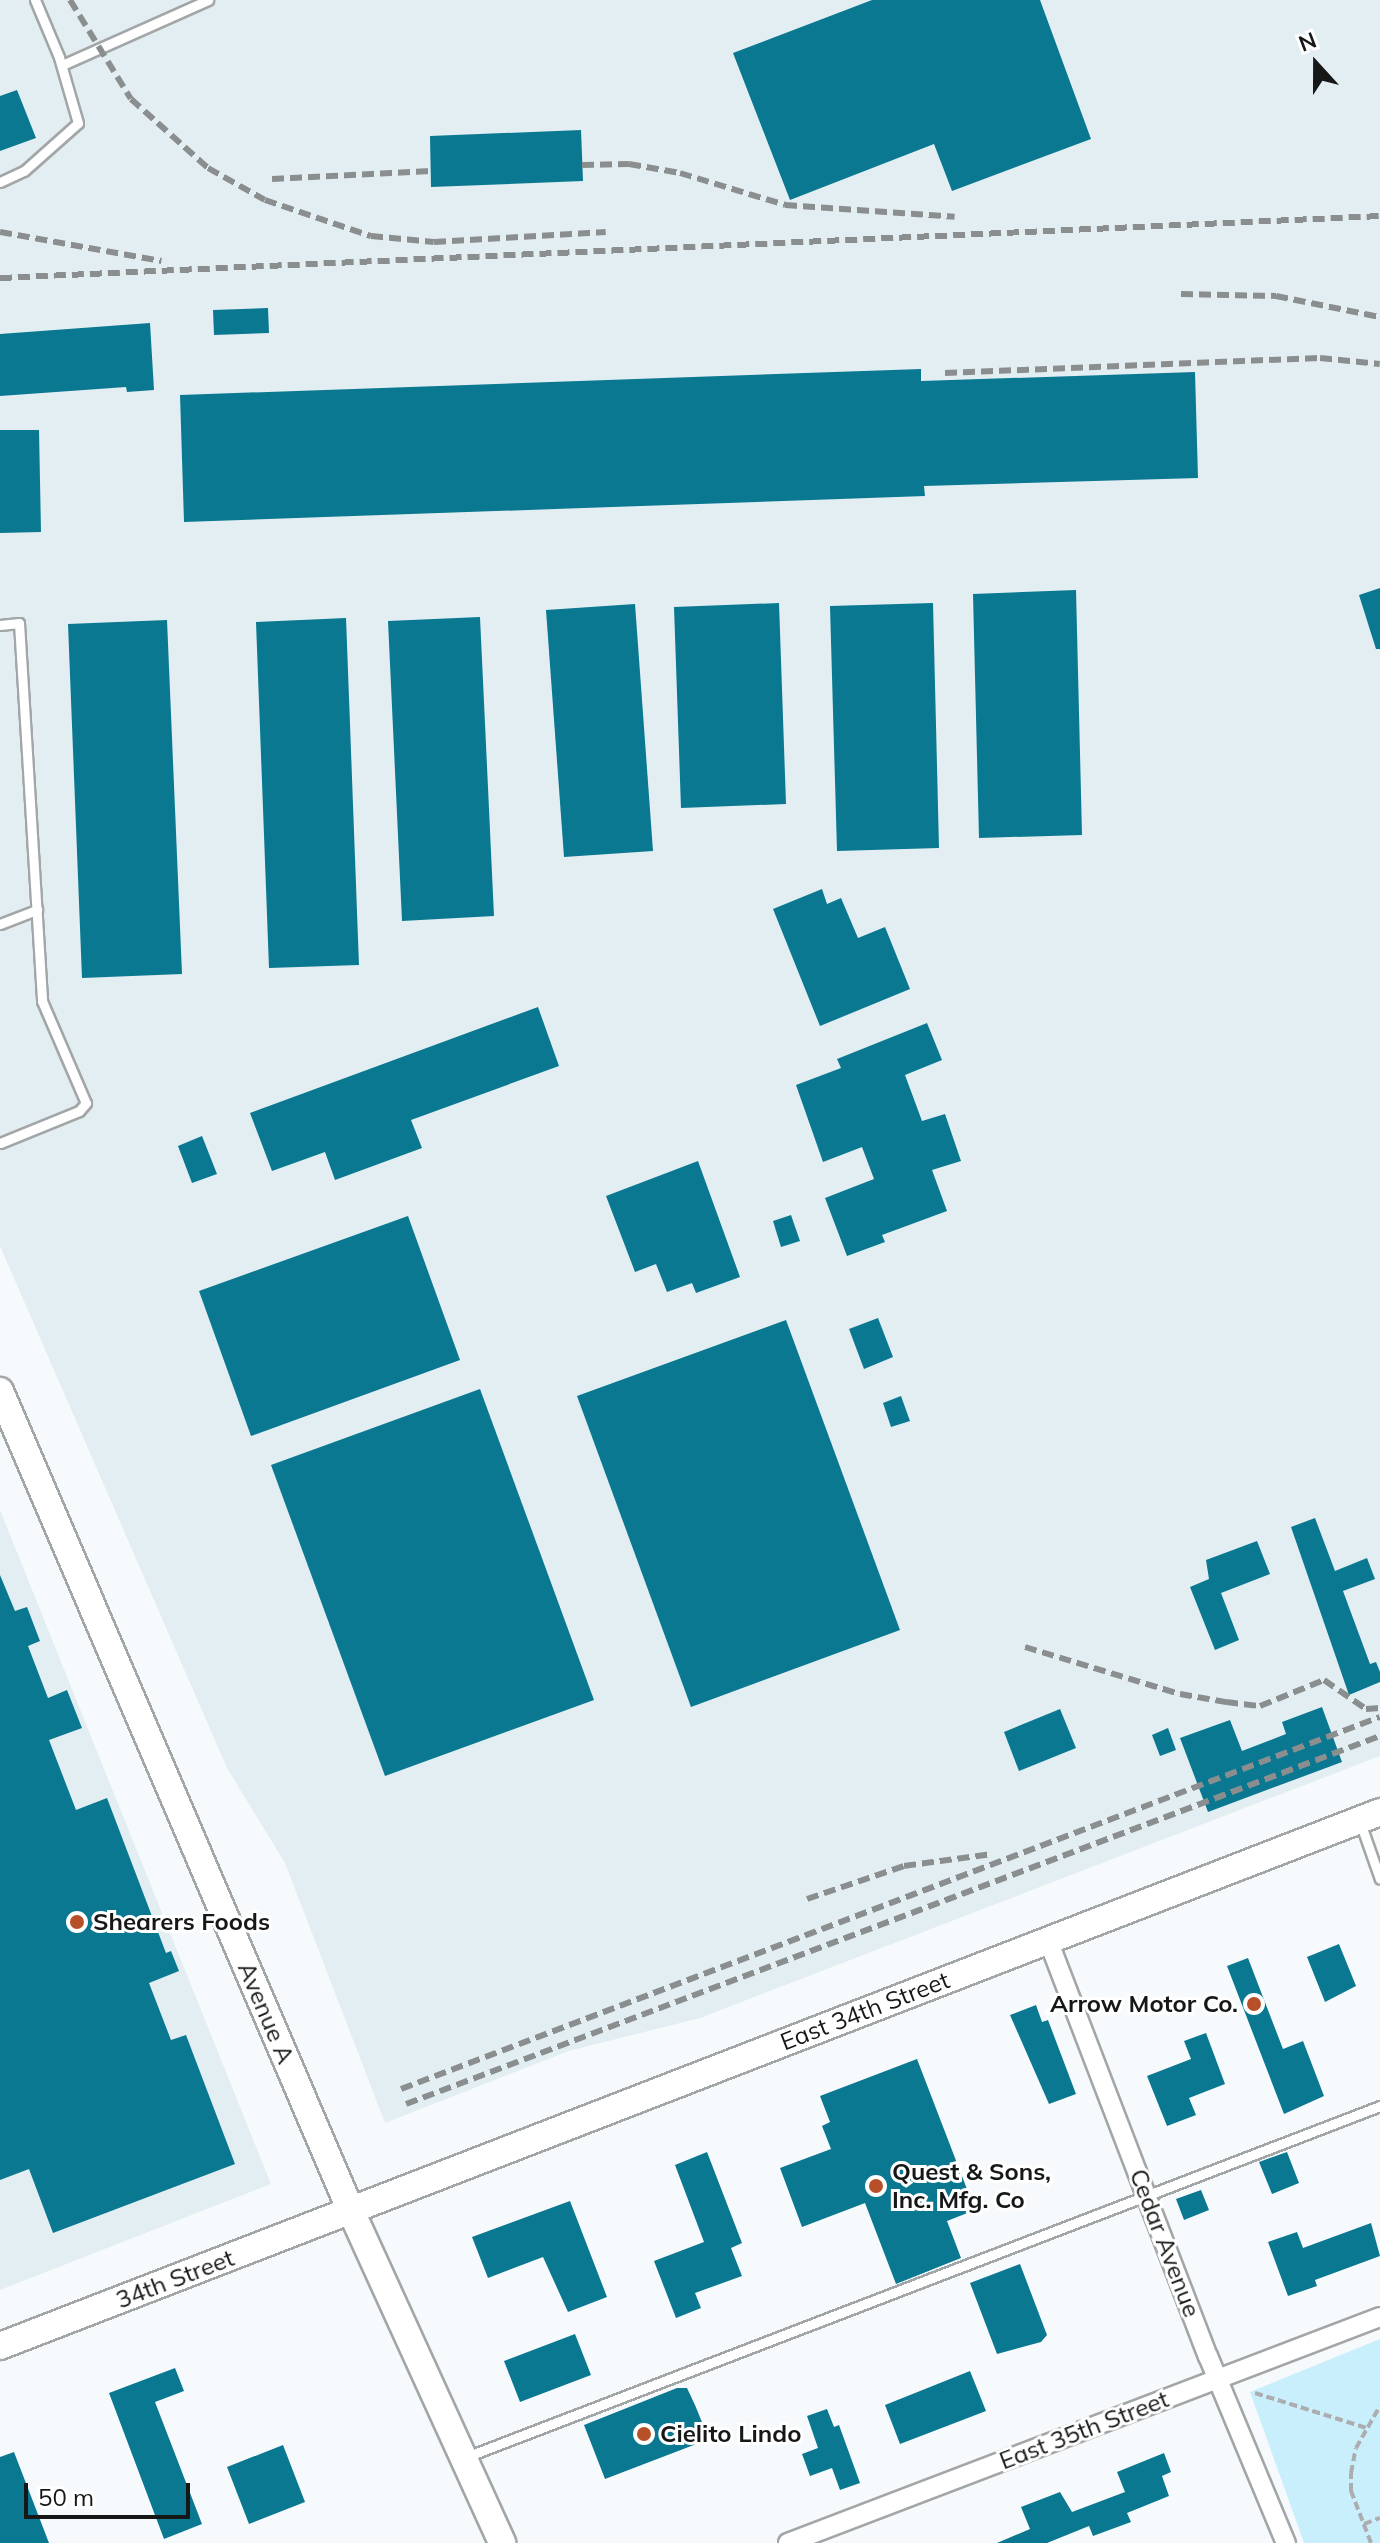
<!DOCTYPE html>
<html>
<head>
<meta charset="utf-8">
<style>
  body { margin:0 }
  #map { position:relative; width:1380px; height:2543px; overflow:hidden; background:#f7fafc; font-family:Mulish,sans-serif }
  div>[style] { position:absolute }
  .built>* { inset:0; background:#e2eef2 }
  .green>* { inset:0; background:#c9effc }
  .building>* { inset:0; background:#0a7891 }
  .path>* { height:4px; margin-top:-2px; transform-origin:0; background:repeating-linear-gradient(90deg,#abadaf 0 8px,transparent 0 12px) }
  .roads { filter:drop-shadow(2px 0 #a3a6a7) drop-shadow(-2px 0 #a3a6a7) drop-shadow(0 2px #a3a6a7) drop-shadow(0 -2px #a3a6a7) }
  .service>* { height:9px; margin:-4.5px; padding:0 4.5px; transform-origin:4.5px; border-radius:4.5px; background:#fff }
  .minor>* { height:18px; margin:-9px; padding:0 9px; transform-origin:9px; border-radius:9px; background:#fff }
  .secondary>* { height:26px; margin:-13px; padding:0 13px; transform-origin:13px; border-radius:13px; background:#fff }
  .rail>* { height:6px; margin-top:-3px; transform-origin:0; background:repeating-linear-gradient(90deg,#8b8e8f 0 12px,transparent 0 18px) }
  .dots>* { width:22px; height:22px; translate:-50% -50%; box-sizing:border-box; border:4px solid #fff; border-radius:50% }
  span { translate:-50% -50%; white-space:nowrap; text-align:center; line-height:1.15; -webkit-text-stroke:6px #fff; paint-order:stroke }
  .poi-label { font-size:24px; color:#161717; font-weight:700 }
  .left { translate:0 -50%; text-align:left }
  .right { translate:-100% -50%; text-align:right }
  .street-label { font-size:24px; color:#161717 }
  .north { position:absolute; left:1276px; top:24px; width:80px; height:80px; -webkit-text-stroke:6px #fff; paint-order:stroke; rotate:339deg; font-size:22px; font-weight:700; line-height:32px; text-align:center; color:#161717 }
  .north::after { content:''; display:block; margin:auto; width:28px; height:36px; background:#161717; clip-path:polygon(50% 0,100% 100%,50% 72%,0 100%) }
  .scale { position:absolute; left:24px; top:2483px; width:166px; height:36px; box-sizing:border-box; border:4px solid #161717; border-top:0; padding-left:10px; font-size:24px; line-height:28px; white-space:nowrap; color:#161717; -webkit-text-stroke:6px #fff; paint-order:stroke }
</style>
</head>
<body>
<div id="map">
  <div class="built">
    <i style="clip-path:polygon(0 0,1380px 0,1380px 1756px,700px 2018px,569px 2051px,385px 2123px,285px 1863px,227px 1768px,0 1246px)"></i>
    <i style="clip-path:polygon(0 1510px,271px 2184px,0 2290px)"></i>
  </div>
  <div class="green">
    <i style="clip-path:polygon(1380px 2339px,1380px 2543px,1304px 2543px,1250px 2392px)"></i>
  </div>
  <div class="building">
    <i style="clip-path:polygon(872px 0,1040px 0,1091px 139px,952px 191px,934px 144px,790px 200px,733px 53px)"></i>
    <i style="clip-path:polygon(17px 90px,36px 138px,0 151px,0 96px)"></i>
    <i style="clip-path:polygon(581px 130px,583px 181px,431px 187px,430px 136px)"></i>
    <i style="clip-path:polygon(268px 308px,269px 333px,214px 335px,213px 310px)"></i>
    <i style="clip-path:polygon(150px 323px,154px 390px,127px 392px,126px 387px,0 396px,0 334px)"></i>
    <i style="clip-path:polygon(921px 369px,921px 381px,1195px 372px,1198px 478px,924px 486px,925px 496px,184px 522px,180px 395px)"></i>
    <i style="clip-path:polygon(0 430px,39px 430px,41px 532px,0 533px)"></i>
    <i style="clip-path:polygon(1380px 588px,1380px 649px,1376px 649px,1359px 595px)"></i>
    <i style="clip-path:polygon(1076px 590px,1082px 835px,979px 838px,973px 594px)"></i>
    <i style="clip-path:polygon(779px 603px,786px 804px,681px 808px,674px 607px)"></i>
    <i style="clip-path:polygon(933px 603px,939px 848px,837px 851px,830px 606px)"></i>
    <i style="clip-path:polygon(635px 604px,653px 851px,564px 857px,546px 610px)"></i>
    <i style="clip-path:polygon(480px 617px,494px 916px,402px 921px,388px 621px)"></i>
    <i style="clip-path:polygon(346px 618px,359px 965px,269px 968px,256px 622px)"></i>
    <i style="clip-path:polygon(167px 620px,182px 974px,82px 978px,68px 624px)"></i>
    <i style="clip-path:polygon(822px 889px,827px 904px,841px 898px,858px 938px,885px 927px,910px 989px,820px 1026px,773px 909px)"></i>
    <i style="clip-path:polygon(538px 1007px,559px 1066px,411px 1120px,422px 1148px,335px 1180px,325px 1152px,272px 1171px,250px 1113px)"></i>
    <i style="clip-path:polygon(927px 1023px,942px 1060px,905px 1075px,922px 1121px,945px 1114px,961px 1161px,932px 1170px,947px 1211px,882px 1235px,885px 1242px,847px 1256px,825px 1198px,874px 1179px,862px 1147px,823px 1162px,796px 1085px,841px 1068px,837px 1059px)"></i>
    <i style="clip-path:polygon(202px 1136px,217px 1174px,192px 1183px,178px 1146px)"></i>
    <i style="clip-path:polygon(698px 1161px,740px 1277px,696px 1293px,692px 1283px,667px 1292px,656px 1264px,635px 1272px,606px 1196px)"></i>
    <i style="clip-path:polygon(791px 1215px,800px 1241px,781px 1247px,773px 1221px)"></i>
    <i style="clip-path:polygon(408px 1216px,460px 1360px,251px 1436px,199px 1291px)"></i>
    <i style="clip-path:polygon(878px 1318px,893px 1357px,864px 1369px,849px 1329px)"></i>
    <i style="clip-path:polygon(786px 1320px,900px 1630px,691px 1707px,577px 1396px)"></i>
    <i style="clip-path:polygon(480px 1389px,594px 1700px,385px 1776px,271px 1465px)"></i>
    <i style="clip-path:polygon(901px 1396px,910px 1421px,891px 1427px,883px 1403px)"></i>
    <i style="clip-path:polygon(1315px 1518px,1335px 1571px,1367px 1558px,1375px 1579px,1343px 1591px,1370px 1664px,1376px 1662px,1380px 1672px,1380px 1682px,1349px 1695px,1291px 1527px)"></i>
    <i style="clip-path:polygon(1257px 1541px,1270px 1574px,1221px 1593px,1239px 1640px,1215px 1650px,1190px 1587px,1209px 1579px,1206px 1560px)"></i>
    <i style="clip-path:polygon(0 1575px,15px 1611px,27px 1607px,40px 1641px,28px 1646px,48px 1698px,67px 1690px,82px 1728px,49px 1740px,76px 1810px,107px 1798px,166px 1953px,171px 1951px,179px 1971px,149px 1983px,171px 2040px,186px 2035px,235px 2164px,53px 2233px,29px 2169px,0 2180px)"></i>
    <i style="clip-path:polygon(1322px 1707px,1342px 1762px,1208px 1812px,1180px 1738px,1230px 1720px,1242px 1751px,1286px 1734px,1282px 1722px)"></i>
    <i style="clip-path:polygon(1060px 1709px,1076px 1748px,1019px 1771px,1004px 1732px)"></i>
    <i style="clip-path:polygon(1168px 1728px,1176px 1750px,1160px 1756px,1152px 1735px)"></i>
    <i style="clip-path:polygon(1339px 1944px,1356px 1986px,1325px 2002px,1307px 1957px)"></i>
    <i style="clip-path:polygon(1248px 1958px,1283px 2049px,1303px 2041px,1324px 2096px,1284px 2114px,1227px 1966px)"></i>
    <i style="clip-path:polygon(1036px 2005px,1042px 2022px,1048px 2020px,1076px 2094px,1049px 2104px,1010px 2015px)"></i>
    <i style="clip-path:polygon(1206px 2033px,1225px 2084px,1189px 2098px,1196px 2115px,1167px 2126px,1147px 2076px,1191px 2059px,1184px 2041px)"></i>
    <i style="clip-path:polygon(917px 2059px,975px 2210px,947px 2221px,961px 2258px,896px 2284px,865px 2203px,802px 2227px,780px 2168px,831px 2149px,822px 2126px,830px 2122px,820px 2096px)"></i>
    <i style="clip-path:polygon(707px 2152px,742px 2243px,731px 2248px,742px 2276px,695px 2293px,701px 2308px,676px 2318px,654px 2261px,704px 2242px,675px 2165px)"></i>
    <i style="clip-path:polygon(1287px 2152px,1299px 2183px,1272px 2194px,1259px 2162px)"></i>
    <i style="clip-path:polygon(1201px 2190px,1209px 2210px,1184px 2220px,1176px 2199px)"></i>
    <i style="clip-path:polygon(570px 2201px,607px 2297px,568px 2312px,543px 2257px,488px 2278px,472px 2237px)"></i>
    <i style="clip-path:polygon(1371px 2223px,1380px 2256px,1315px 2280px,1317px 2286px,1288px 2296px,1268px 2242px,1297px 2232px,1303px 2248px)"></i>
    <i style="clip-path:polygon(1020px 2264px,1047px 2335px,1041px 2342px,997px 2354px,970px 2283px)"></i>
    <i style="clip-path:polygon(575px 2334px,591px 2375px,520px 2402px,504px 2361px)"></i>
    <i style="clip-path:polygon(175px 2368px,184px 2391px,155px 2402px,202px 2524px,164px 2539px,109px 2393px)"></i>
    <i style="clip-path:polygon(970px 2371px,986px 2411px,900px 2444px,885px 2405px)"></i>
    <i style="clip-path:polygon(677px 2388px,687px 2388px,695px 2405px,706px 2432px,696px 2435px,699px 2443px,605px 2479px,584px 2425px)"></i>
    <i style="clip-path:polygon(827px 2409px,834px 2427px,839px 2425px,860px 2483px,840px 2490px,832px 2468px,810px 2476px,802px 2454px,818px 2448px,807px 2416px)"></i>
    <i style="clip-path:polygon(283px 2445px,305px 2502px,249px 2524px,227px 2467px)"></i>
    <i style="clip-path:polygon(14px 2452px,49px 2543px,0 2543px,0 2457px)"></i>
    <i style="clip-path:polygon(1164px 2453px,1171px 2472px,1162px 2476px,1169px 2496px,1127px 2513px,1131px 2522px,1093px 2536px,1089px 2526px,1047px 2543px,997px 2543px,1030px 2529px,1021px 2507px,1060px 2492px,1072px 2512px,1125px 2492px,1117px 2472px)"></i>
  </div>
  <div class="path">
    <i style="left:1255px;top:2393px;width:117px;rotate:17.4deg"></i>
    <i style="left:1364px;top:2524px;width:17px;rotate:-21deg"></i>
    <i style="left:1371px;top:2543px;width:56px;rotate:-111deg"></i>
    <i style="left:1351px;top:2491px;width:18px;rotate:-90deg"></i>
    <i style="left:1351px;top:2473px;width:25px;rotate:-79deg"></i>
    <i style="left:1356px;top:2448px;width:48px;rotate:-60.3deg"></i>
  </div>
  <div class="roads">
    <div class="service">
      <i style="left:62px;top:65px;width:160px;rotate:-24deg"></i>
      <i style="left:0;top:182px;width:26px;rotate:-25deg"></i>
      <i style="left:24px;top:171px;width:72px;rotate:-41.6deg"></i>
      <i style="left:78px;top:123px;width:69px;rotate:-106.1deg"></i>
      <i style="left:59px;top:57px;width:62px;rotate:-112.8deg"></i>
      <i style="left:0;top:625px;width:19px;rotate:-6deg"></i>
      <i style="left:19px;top:623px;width:379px;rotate:86.5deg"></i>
      <i style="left:42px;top:1001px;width:111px;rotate:66.7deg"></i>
      <i style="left:86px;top:1103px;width:11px;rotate:131deg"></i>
      <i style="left:79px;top:1111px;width:85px;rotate:157.9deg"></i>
      <i style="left:0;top:924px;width:40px;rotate:-21deg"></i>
      <i style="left:1360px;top:1822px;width:60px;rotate:70.7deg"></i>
      <i style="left:466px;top:2457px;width:979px;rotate:-21.01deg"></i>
    </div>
    <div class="minor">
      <i style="left:1048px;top:1940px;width:446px;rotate:69deg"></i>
      <i style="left:1208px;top:2356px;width:203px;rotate:67.4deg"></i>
      <i style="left:788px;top:2543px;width:634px;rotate:-20.89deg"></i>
    </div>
    <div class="secondary">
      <i style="left:0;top:1391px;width:892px;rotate:66.83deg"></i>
      <i style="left:351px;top:2211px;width:365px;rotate:65.5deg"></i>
      <i style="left:0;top:2346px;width:1480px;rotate:-21.15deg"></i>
    </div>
  </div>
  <div class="rail">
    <i style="left:70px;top:0;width:116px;rotate:58.4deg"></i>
    <i style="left:131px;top:99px;width:103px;rotate:41.9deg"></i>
    <i style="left:208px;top:168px;width:65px;rotate:29.3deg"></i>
    <i style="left:265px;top:200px;width:112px;rotate:18.8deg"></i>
    <i style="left:371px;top:236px;width:63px;rotate:5.4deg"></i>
    <i style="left:434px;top:242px;width:172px;rotate:-3.3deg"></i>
    <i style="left:582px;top:165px;width:47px;rotate:-1.2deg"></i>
    <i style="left:629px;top:164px;width:52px;rotate:10deg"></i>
    <i style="left:680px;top:173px;width:110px;rotate:16.9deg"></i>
    <i style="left:785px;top:205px;width:170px;rotate:4deg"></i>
    <i style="left:272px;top:179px;width:159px;rotate:-2.9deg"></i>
    <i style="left:0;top:232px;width:164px;rotate:10.2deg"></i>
    <i style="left:0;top:278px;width:1381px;rotate:-2.57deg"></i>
    <i style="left:1181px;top:294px;width:95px;rotate:1.2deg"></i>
    <i style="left:1276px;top:296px;width:106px;rotate:11.4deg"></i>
    <i style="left:945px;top:373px;width:375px;rotate:-2.3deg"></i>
    <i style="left:1320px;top:358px;width:60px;rotate:5.7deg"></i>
    <i style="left:1025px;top:1647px;width:162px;rotate:16.9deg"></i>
    <i style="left:1180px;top:1694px;width:47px;rotate:9.9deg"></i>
    <i style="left:1226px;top:1702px;width:34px;rotate:7deg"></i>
    <i style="left:1260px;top:1706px;width:69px;rotate:-22.1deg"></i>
    <i style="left:1324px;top:1680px;width:51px;rotate:34.6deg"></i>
    <i style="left:1366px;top:1709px;width:14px;rotate:-4deg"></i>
    <i style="left:807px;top:1899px;width:102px;rotate:-18.8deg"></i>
    <i style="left:904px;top:1866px;width:89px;rotate:-7.8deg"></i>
    <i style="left:401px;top:2089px;width:1047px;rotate:-20.81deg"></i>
    <i style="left:406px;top:2104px;width:1041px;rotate:-20.7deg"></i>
  </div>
  <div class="dots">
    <i style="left:77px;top:1922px;background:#b75029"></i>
    <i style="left:1254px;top:2004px;background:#b75029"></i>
    <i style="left:876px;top:2186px;background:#b75029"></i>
    <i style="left:644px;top:2434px;background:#b75029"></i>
  </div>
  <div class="poi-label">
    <span class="left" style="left:93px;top:1922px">Shearers Foods</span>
    <span class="right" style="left:1238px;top:2004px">Arrow Motor Co.</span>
    <span class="left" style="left:892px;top:2186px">Quest &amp; Sons,<br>Inc. Mfg. Co</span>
    <span class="left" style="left:660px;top:2434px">Cielito Lindo</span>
  </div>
  <div class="street-label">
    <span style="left:865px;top:2011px;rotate:-21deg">East 34th Street</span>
    <span style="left:266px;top:2013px;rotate:67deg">Avenue A</span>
    <span style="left:1165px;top:2243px;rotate:69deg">Cedar Avenue</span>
    <span style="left:175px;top:2279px;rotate:-21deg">34th Street</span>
    <span style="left:1084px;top:2430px;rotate:-21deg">East 35th Street</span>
  </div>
  <div class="north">N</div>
  <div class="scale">50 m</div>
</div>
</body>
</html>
